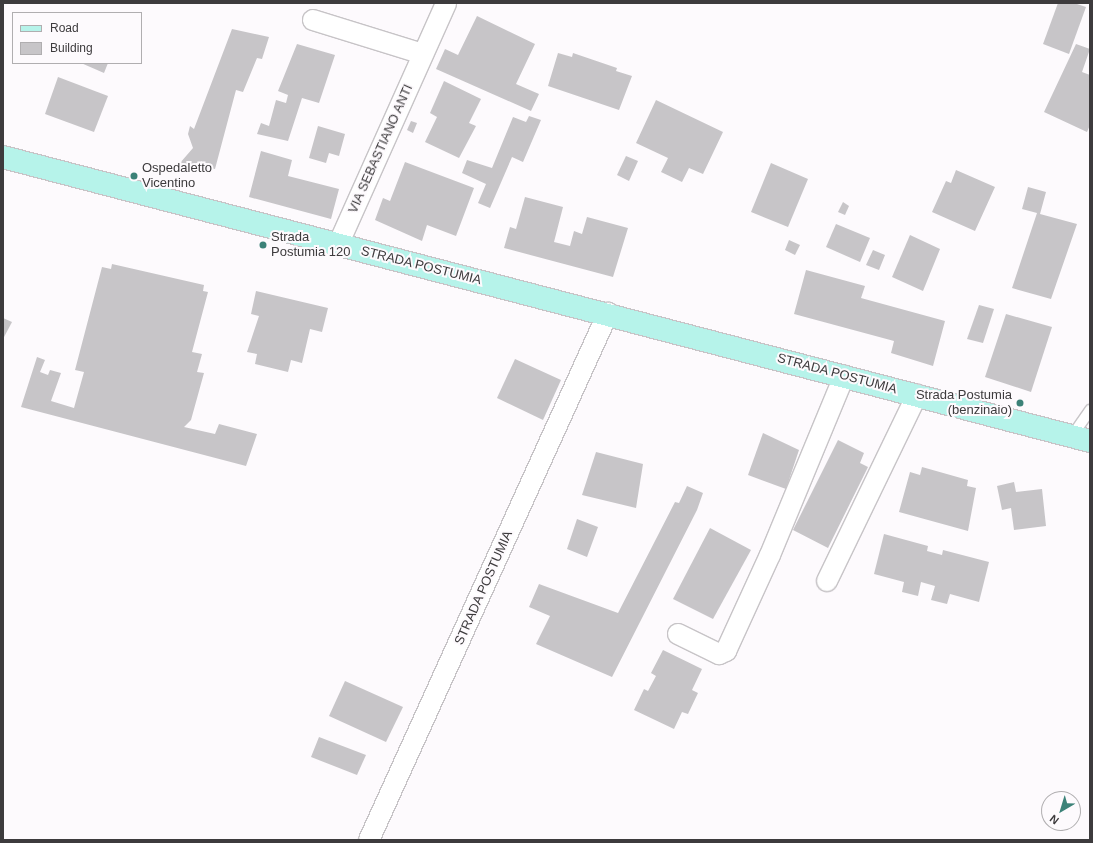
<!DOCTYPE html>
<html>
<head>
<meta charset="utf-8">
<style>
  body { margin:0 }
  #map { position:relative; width:1093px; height:843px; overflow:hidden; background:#fdfafd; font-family:Helvetica,sans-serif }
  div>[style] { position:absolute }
  .building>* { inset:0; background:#c7c5c8 }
  .roads { filter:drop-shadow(1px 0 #c7c4c7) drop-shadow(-1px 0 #c7c4c7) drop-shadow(0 1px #c7c4c7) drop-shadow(0 -1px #c7c4c7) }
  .service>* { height:10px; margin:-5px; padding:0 5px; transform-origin:5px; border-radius:5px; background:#fff }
  .minor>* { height:20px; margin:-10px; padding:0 10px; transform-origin:10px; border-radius:10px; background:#fff }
  .primary>* { height:22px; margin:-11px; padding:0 11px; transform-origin:11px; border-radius:11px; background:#b6f3ea }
  .dots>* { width:11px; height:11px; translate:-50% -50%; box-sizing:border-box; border:2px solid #fdfafd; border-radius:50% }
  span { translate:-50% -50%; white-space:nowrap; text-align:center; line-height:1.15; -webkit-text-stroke:4px #fdfafd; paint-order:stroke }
  .street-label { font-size:13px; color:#3d3b3d }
  .poi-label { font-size:13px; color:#3d3b3d }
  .left { translate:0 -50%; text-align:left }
  .right { translate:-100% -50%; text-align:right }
  .frame { position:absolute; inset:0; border:4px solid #3d3b3d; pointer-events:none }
  .legend { position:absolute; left:12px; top:12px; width:130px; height:52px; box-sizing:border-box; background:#fdfafd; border:1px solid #b0aeb0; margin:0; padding:5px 7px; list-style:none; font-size:12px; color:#3d3b3d }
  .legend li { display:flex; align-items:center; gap:8px; height:20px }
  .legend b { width:20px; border:1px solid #b0aeb0 }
  .north { position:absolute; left:1041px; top:791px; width:40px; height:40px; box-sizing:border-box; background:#fdfafd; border:1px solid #b0aeb0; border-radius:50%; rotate:218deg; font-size:11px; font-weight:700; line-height:16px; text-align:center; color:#3d3b3d }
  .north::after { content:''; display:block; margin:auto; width:14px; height:18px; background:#3c8278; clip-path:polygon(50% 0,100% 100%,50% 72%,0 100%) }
</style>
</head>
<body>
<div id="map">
  <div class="building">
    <i style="clip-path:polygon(1058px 3px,1074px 3px,1086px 7px,1069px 54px,1043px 44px)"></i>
    <i style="clip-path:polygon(477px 16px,535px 44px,516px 84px,539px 94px,531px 111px,436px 69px,445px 49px,458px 55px)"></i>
    <i style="clip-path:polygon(232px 29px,269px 37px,262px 59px,257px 58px,243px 92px,236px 90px,215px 169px,180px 163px,193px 148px,188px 134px,190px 126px,194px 129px)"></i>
    <i style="clip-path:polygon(297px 44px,335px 55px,319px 103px,302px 98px,288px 141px,257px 134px,261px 123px,269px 126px,276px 100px,286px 103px,288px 95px,278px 91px)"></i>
    <i style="clip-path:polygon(1076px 44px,1090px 49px,1082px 72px,1090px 75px,1090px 125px,1087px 132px,1044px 112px)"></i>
    <i style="clip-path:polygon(558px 53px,572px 57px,573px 53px,617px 68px,616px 71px,632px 76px,619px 110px,548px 86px)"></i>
    <i style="clip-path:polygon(81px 63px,108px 63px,104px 73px)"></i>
    <i style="clip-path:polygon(58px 77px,108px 96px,94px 132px,45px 114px)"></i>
    <i style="clip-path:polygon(444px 81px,481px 99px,469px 123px,476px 126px,459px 158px,425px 142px,437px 117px,430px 113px)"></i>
    <i style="clip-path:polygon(656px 100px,723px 132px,703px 174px,689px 168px,682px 182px,661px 172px,668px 158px,636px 143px)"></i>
    <i style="clip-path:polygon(529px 116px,541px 120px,523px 162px,512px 157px,490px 208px,478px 203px,486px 184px,462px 173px,467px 160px,492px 168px,513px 117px,526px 122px)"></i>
    <i style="clip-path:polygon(411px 121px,417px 123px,413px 133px,407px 130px)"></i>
    <i style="clip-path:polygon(318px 126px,345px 134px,339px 156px,329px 153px,326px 163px,309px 158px)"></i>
    <i style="clip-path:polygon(261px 151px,292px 160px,288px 176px,339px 189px,331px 219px,249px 197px)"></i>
    <i style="clip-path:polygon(626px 156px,638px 161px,629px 181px,617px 175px)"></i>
    <i style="clip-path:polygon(405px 162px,474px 188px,456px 236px,427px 225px,422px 241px,375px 220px,383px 198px,390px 201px)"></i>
    <i style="clip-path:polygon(771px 163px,808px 179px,788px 227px,751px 212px)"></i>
    <i style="clip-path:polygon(956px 170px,995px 187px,975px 231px,932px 212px,946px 181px,951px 183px)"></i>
    <i style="clip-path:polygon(1028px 187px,1046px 192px,1040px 214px,1077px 224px,1051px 299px,1012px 288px,1037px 213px,1022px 209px)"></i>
    <i style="clip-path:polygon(525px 197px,563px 207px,554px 242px,570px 246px,574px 231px,582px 234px,587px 217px,628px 228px,613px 277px,504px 248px,510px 227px,516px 229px)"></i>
    <i style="clip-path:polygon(843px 202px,849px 206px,845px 215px,838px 212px)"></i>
    <i style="clip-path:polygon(836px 224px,870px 238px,860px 262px,826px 247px)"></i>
    <i style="clip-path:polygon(910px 235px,940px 249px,923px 291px,892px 277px)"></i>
    <i style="clip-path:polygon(789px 240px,800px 245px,795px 255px,785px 250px)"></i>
    <i style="clip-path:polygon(873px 250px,885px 255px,879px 270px,866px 265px)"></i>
    <i style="clip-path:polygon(112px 264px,204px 285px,203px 291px,208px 292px,192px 352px,202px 354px,197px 372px,204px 373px,191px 420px,184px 427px,215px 434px,219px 424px,257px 434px,246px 466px,21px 407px,37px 357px,45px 360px,40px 372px,48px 375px,50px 370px,61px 373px,51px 401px,74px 408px,84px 372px,75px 370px,102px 267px,111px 269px)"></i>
    <i style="clip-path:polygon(806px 270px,865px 286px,861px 298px,945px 321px,933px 366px,891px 353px,894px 341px,794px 314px)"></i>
    <i style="clip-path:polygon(256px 291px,328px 308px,322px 332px,310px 329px,302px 363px,291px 360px,288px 372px,255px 364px,257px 354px,247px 352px,259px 316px,251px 314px)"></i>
    <i style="clip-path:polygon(979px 305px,994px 309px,983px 343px,967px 339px)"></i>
    <i style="clip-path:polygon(1006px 314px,1052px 327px,1031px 392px,985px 377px)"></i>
    <i style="clip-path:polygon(3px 318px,12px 322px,3px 339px)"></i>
    <i style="clip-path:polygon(515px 359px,561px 380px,543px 420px,497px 398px)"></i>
    <i style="clip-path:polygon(763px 433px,799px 450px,786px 489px,748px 475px)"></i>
    <i style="clip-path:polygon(838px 440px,864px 453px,860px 463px,868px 467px,828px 548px,793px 530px)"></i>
    <i style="clip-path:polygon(596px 452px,643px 464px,636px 508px,582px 495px)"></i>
    <i style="clip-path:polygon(922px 467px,968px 480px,967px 486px,976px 488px,968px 531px,899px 512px,910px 472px,920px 475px)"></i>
    <i style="clip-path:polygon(1014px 482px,1016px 492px,1042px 489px,1046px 526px,1014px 530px,1011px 508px,1002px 510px,997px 486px)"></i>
    <i style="clip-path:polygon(687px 486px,703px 493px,697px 510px,612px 677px,536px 644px,550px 616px,529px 607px,539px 584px,618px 613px,675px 502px,679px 503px)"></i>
    <i style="clip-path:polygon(577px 519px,598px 527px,587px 557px,567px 549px)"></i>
    <i style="clip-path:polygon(710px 528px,751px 550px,713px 619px,673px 599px)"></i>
    <i style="clip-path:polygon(884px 534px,928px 546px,927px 551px,942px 555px,943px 550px,989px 562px,979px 602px,950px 594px,947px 604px,931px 600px,935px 586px,921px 582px,918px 596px,902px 592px,904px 582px,874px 574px)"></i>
    <i style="clip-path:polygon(663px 650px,702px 669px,692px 690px,698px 693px,688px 714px,682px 712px,674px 729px,634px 710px,644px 689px,648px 691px,656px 676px,651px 673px)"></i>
    <i style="clip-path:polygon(345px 681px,403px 707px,386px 742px,329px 716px)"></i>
    <i style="clip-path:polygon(319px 737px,366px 755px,357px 775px,311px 757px)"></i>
  </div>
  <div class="roads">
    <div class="service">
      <i style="left:1072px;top:436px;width:32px;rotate:-55deg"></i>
    </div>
    <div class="minor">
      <i style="left:313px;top:20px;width:115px;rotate:17.2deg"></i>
      <i style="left:338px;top:245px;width:265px;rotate:-65.9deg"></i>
      <i style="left:827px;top:581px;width:207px;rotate:-64.2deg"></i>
      <i style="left:678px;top:634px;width:46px;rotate:26deg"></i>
      <i style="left:719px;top:654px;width:8px;rotate:-23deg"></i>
      <i style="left:726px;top:651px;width:106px;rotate:-65.4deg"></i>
      <i style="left:770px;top:555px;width:194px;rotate:-67.5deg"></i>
      <i style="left:369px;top:840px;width:579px;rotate:-65.61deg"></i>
    </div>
    <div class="primary">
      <i style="left:3px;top:157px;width:1123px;rotate:14.64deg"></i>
    </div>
  </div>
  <div class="dots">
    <i style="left:134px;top:176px;background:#3c8278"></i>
    <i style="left:263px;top:245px;background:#3c8278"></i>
    <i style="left:1020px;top:403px;background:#3c8278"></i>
  </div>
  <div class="street-label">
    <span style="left:381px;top:149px;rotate:-66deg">VIA SEBASTIANO ANTI</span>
    <span style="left:421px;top:266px;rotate:14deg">STRADA POSTUMIA</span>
    <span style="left:837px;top:374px;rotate:15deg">STRADA POSTUMIA</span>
    <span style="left:484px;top:588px;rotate:-66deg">STRADA POSTUMIA</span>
  </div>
  <div class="poi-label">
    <span class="left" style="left:142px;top:176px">Ospedaletto<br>Vicentino</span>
    <span class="left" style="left:271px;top:245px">Strada<br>Postumia 120</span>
    <span class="right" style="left:1012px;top:403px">Strada Postumia<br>(benzinaio)</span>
  </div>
  <div class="frame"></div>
  <ul class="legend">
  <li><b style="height:5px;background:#b6f3ea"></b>Road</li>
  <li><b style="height:11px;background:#c7c5c8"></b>Building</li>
  </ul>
  <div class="north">N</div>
</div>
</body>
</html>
